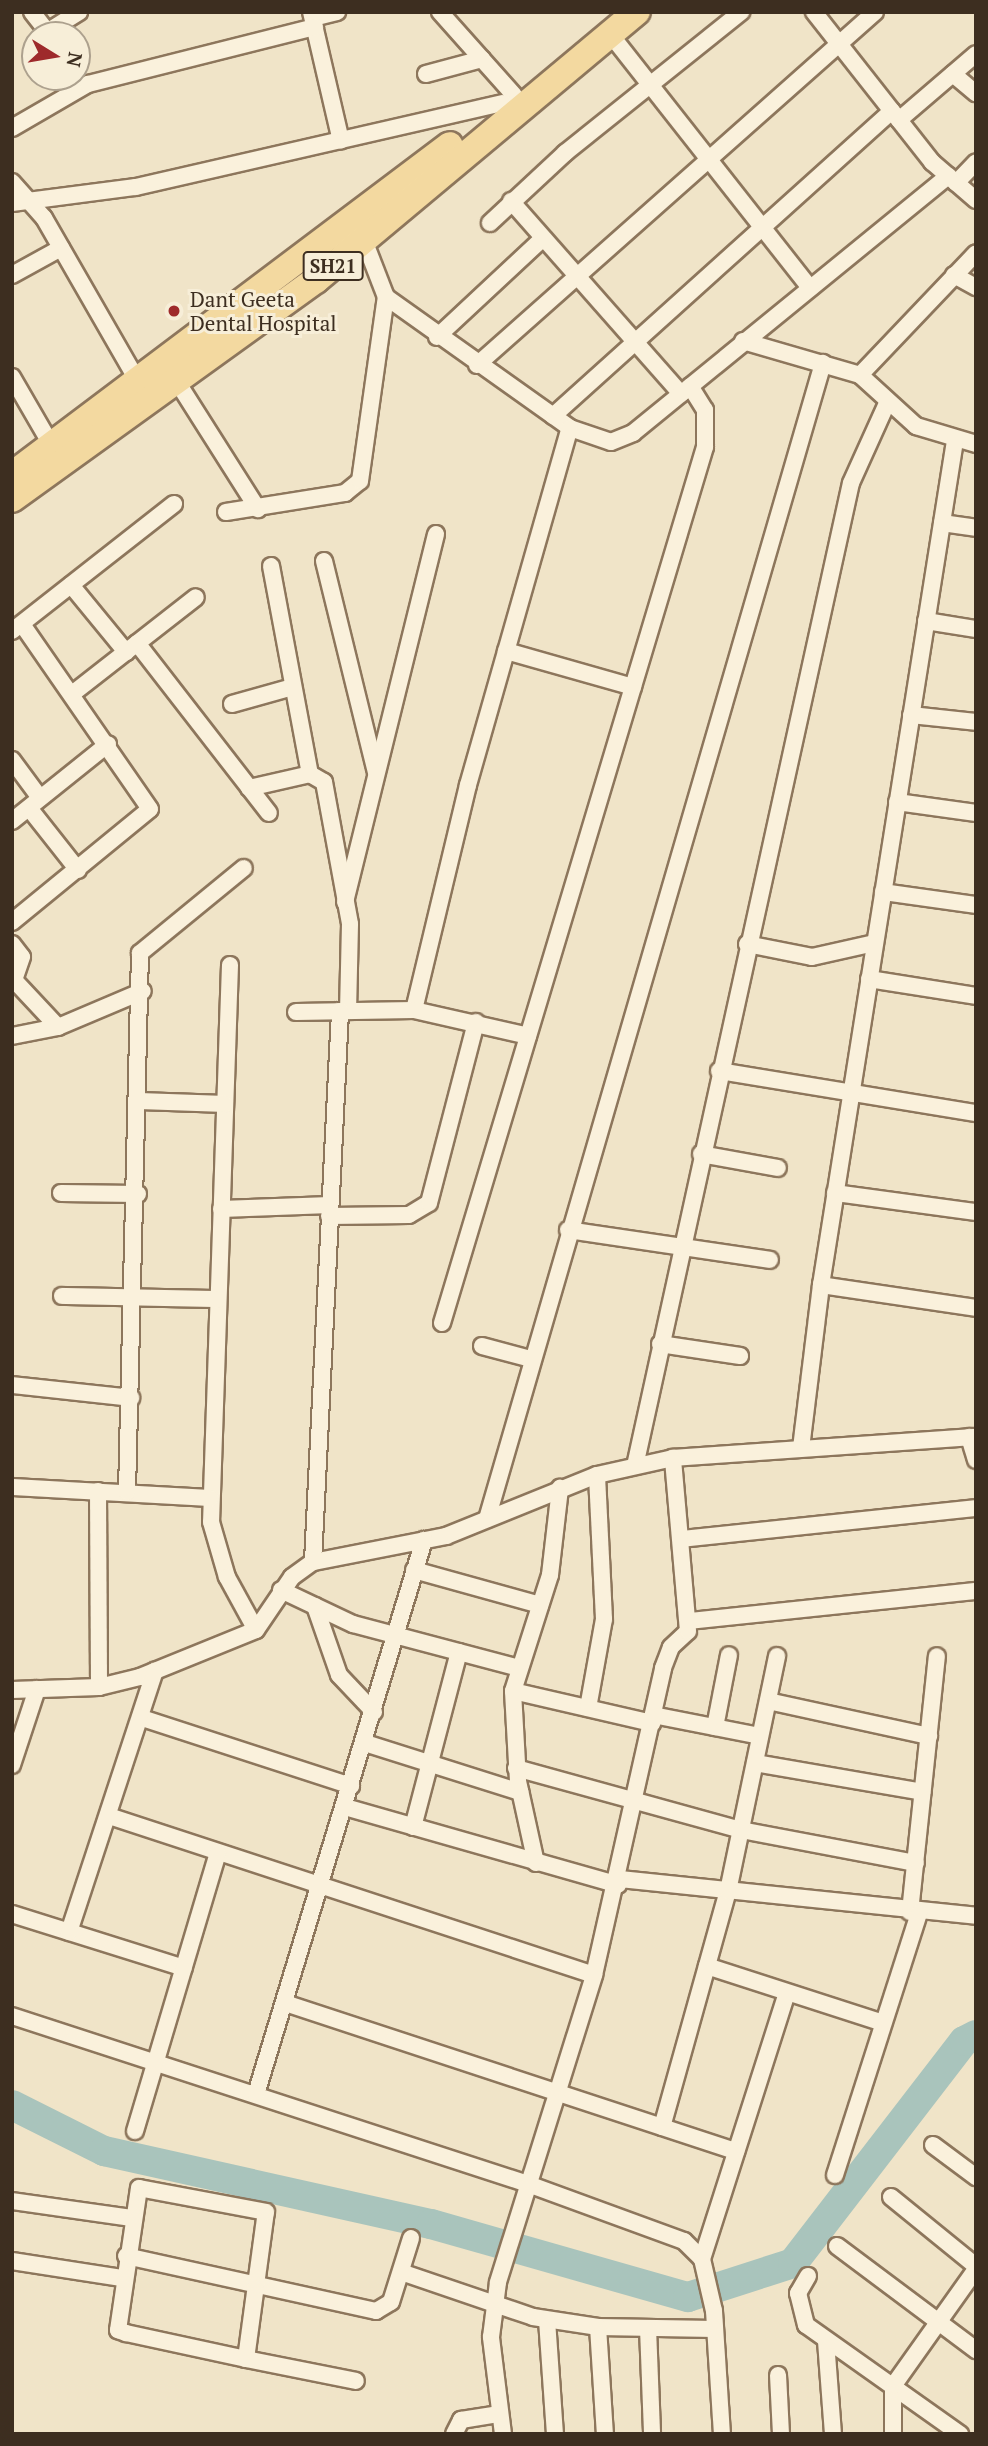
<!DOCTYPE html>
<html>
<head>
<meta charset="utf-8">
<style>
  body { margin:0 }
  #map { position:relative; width:988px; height:2446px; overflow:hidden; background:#f0e4c8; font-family:"PT Serif",serif }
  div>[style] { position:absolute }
  .river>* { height:30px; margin:-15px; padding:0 15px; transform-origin:15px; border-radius:15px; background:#a9c4bc }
  .roads { filter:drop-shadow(2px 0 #8d765c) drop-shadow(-2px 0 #8d765c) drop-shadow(0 2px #8d765c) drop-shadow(0 -2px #8d765c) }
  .street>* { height:16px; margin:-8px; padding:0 8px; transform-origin:8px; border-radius:8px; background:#faf1dc }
  .primary>* { height:26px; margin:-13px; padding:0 13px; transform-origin:13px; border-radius:13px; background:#f3d9a0 }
  .dots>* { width:19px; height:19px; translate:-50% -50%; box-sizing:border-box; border:4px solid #f7eed8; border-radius:50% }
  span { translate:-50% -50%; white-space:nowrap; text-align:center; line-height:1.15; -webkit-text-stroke:6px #f7eed8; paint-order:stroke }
  .shield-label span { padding:2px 5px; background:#f7eed8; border:2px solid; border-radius:5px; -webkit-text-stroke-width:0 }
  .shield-label { font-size:19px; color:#3d2e20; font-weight:700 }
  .poi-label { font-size:21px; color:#3d2e20 }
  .left { translate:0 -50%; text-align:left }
  .frame { position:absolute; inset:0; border:14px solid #3d2e20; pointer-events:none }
  .north { position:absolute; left:21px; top:21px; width:70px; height:70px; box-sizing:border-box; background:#f7eed8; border:2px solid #ada18e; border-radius:50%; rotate:101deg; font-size:19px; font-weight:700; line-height:28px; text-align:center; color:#3d2e20 }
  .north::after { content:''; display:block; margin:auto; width:24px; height:32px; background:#9e2a2b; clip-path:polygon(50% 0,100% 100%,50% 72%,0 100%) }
</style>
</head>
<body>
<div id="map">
  <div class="river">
    <i style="left:12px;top:2105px;width:103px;rotate:26.6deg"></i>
    <i style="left:104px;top:2151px;width:335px;rotate:12.6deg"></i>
    <i style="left:431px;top:2224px;width:267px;rotate:15.9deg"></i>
    <i style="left:688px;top:2297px;width:110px;rotate:-17.9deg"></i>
    <i style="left:793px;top:2263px;width:280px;rotate:-52.4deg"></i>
    <i style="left:964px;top:2041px;width:13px;rotate:-27deg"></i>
  </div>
  <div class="roads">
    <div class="street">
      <i style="left:32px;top:12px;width:29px;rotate:52deg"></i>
      <i style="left:311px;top:12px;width:132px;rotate:76.9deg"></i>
      <i style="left:440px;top:12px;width:111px;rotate:48.3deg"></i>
      <i style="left:814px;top:12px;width:191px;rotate:51.8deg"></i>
      <i style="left:932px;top:162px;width:58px;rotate:40.8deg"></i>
      <i style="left:313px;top:18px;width:25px;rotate:-14deg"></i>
      <i style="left:47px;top:32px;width:38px;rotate:-32deg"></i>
      <i style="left:611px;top:35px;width:322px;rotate:51.8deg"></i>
      <i style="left:426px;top:74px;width:58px;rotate:-15deg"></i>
      <i style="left:953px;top:74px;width:30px;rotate:40deg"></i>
      <i style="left:899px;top:120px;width:101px;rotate:-40.6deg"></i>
      <i style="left:12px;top:128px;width:88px;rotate:-30.1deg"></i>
      <i style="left:88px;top:84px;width:234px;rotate:-14.1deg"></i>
      <i style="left:12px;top:182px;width:48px;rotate:48.4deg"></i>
      <i style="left:44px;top:218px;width:190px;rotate:60.1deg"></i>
      <i style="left:956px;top:183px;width:29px;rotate:-46deg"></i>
      <i style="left:511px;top:201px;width:257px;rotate:48.6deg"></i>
      <i style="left:12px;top:203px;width:125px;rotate:-7.4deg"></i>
      <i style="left:136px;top:187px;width:377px;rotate:-12.9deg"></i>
      <i style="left:490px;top:223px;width:103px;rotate:-43deg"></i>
      <i style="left:565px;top:153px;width:226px;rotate:-38.7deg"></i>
      <i style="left:364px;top:240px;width:61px;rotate:68.9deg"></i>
      <i style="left:386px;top:297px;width:226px;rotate:35.4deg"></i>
      <i style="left:570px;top:428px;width:43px;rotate:18.9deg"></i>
      <i style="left:611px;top:442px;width:24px;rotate:-22deg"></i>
      <i style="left:633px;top:433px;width:407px;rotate:-39.2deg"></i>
      <i style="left:12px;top:275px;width:56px;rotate:-28.9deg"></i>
      <i style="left:954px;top:275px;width:25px;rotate:29deg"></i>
      <i style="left:437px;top:337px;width:145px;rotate:-43deg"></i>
      <i style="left:743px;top:341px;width:122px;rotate:16.2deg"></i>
      <i style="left:860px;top:375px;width:76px;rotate:42.3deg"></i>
      <i style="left:916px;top:426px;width:63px;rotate:16.7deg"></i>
      <i style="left:477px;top:365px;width:532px;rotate:-41.57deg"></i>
      <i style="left:860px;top:375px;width:168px;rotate:-46.4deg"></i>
      <i style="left:12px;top:377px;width:80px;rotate:59.9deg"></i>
      <i style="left:176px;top:380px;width:153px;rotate:57.6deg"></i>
      <i style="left:553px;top:416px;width:456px;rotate:-42deg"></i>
      <i style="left:226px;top:512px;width:121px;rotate:-9.1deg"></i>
      <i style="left:345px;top:493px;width:19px;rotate:-39deg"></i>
      <i style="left:360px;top:481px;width:186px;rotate:-82deg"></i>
      <i style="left:942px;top:523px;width:34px;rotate:8deg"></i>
      <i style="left:324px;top:561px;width:218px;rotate:76.2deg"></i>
      <i style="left:271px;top:566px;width:212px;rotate:79.4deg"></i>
      <i style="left:71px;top:585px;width:87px;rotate:50.6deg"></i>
      <i style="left:926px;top:621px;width:51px;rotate:9.1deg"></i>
      <i style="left:12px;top:631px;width:206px;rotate:-38.1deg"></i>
      <i style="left:137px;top:643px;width:215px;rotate:52.2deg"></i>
      <i style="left:506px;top:651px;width:132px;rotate:15.8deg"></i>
      <i style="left:72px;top:694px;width:157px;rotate:-38deg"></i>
      <i style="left:232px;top:704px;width:63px;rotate:-15.6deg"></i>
      <i style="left:911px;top:715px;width:65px;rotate:6.1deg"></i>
      <i style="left:12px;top:760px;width:47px;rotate:53.6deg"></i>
      <i style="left:249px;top:788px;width:63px;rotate:-12.9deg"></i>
      <i style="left:310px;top:774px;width:16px;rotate:30deg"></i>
      <i style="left:324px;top:782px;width:144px;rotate:79.6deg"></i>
      <i style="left:350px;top:924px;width:87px;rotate:91.3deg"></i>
      <i style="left:897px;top:802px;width:80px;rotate:7.9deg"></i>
      <i style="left:29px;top:808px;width:79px;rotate:51.7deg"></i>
      <i style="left:12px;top:821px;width:123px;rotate:-38.7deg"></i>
      <i style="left:883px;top:892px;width:94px;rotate:8deg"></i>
      <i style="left:345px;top:902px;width:379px;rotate:-76.1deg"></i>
      <i style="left:12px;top:922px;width:178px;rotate:-39.3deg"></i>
      <i style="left:150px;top:809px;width:225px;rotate:-124.7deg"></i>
      <i style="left:12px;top:944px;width:16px;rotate:52deg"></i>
      <i style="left:22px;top:957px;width:24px;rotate:109deg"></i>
      <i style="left:14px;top:980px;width:64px;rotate:46.9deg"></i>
      <i style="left:747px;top:944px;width:66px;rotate:11.3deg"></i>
      <i style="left:812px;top:957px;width:64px;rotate:-12.7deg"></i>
      <i style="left:230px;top:965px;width:557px;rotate:91.95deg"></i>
      <i style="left:211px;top:1522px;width:57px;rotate:73.8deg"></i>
      <i style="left:227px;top:1577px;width:60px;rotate:61.3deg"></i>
      <i style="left:869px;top:979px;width:108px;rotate:9deg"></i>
      <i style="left:414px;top:1010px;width:231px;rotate:-76.5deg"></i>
      <i style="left:468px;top:785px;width:371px;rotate:-74.1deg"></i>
      <i style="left:296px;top:1012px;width:118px;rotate:-1deg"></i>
      <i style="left:414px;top:1010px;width:117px;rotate:12.8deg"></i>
      <i style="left:12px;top:1036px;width:47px;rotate:-11.1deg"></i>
      <i style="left:58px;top:1027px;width:92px;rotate:-23deg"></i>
      <i style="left:719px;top:1071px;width:260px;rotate:9.3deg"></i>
      <i style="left:140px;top:1101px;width:85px;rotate:2deg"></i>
      <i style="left:701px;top:1154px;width:78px;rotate:10.3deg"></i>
      <i style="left:61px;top:1193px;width:77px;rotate:0.7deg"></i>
      <i style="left:835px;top:1193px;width:142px;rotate:7.7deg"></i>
      <i style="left:221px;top:1209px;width:109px;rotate:-2.1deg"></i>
      <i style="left:329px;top:1216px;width:80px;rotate:-0.7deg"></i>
      <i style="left:409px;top:1215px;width:23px;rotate:-31deg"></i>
      <i style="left:429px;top:1203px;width:187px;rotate:-75.4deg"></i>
      <i style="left:568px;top:1230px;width:204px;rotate:8.4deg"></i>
      <i style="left:821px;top:1285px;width:157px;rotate:8.4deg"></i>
      <i style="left:62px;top:1296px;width:156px;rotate:1.1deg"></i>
      <i style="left:442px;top:1323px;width:915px;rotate:-73.29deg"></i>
      <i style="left:705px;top:447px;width:37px;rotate:-90deg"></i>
      <i style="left:705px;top:410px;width:28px;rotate:-122deg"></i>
      <i style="left:660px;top:1344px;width:81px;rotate:8.5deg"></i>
      <i style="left:482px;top:1346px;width:51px;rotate:14.9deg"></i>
      <i style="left:12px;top:1385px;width:120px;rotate:6.2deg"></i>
      <i style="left:969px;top:1437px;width:24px;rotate:73deg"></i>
      <i style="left:801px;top:1448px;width:164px;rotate:-83deg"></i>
      <i style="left:821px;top:1285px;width:855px;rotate:-80.98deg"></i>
      <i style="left:635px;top:1466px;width:1006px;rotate:-77.61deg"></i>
      <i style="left:851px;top:483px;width:90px;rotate:-65.7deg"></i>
      <i style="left:12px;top:1487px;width:199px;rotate:3.2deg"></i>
      <i style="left:98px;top:1491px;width:196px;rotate:89.7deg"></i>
      <i style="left:127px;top:1492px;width:539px;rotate:-88.62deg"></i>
      <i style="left:140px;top:953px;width:134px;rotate:-39.3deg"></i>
      <i style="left:487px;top:1519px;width:1204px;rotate:-73.79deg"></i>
      <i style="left:681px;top:1539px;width:297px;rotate:-6deg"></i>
      <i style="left:313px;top:1562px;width:552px;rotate:-87.19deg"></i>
      <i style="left:414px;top:1570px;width:131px;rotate:15.5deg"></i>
      <i style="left:281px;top:1590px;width:80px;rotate:25.3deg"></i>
      <i style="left:353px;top:1624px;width:169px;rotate:14.8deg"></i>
      <i style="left:315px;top:1606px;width:73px;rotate:70.8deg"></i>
      <i style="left:339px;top:1675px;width:51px;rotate:46.6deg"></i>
      <i style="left:689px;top:1621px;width:289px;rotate:-6deg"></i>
      <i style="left:12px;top:1690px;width:87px;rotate:-2deg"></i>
      <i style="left:99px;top:1687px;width:42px;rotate:-13.7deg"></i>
      <i style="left:140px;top:1677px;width:125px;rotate:-22.1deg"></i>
      <i style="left:256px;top:1630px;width:64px;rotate:-55.8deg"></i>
      <i style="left:292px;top:1577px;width:26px;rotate:-36deg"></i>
      <i style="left:313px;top:1562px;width:136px;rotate:-11.1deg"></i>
      <i style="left:446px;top:1536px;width:163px;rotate:-22deg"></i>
      <i style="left:597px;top:1475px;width:78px;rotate:-12.6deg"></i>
      <i style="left:673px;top:1458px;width:304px;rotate:-4deg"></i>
      <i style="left:513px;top:1691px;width:143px;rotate:13deg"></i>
      <i style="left:768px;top:1701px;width:165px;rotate:12.3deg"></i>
      <i style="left:588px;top:1708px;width:90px;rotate:-79.8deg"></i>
      <i style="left:604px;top:1619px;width:144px;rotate:-92.8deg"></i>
      <i style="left:653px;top:1715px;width:109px;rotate:11.1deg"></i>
      <i style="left:142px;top:1718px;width:220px;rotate:18deg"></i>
      <i style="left:715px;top:1727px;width:73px;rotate:-79deg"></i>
      <i style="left:365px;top:1743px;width:163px;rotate:17.5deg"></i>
      <i style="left:755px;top:1763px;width:170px;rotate:9.8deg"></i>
      <i style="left:12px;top:1765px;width:80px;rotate:-71.8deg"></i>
      <i style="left:516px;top:1768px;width:233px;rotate:15.4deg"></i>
      <i style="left:741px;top:1830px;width:178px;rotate:10.7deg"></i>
      <i style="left:345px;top:1807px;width:284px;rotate:15.9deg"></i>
      <i style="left:109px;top:1816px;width:510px;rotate:18.15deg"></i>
      <i style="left:413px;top:1827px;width:181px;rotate:-75.3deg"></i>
      <i style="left:536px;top:1863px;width:84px;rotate:-102.4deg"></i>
      <i style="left:518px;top:1781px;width:90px;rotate:-93.2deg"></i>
      <i style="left:513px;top:1691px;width:122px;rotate:-72.3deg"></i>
      <i style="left:550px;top:1575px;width:88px;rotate:-83.4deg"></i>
      <i style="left:620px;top:1879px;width:358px;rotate:5.9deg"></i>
      <i style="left:910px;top:1912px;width:257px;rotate:-84deg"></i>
      <i style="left:12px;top:1914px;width:180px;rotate:17.4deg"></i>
      <i style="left:69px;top:1932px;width:275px;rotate:-71.8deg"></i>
      <i style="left:707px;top:1966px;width:185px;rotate:17.9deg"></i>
      <i style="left:285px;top:2003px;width:475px;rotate:18.2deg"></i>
      <i style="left:12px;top:2016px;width:543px;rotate:18.03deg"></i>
      <i style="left:528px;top:2184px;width:166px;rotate:20.1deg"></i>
      <i style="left:684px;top:2241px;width:25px;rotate:45deg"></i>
      <i style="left:702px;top:2259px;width:53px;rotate:77deg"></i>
      <i style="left:714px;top:2311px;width:123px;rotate:86.3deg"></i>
      <i style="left:256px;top:2094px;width:579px;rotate:-73.13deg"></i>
      <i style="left:662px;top:2127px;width:245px;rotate:-74.4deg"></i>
      <i style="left:728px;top:1891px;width:240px;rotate:-78.2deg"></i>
      <i style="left:135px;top:2131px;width:290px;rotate:-73.4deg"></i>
      <i style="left:933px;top:2145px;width:54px;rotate:36.7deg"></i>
      <i style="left:835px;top:2175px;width:275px;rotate:-72.2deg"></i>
      <i style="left:891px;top:2197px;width:109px;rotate:39.1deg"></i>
      <i style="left:12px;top:2201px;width:120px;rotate:8.1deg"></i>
      <i style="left:837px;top:2246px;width:174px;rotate:36.8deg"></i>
      <i style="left:126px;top:2256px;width:256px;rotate:12.4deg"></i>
      <i style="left:376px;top:2311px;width:17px;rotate:-31deg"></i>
      <i style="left:391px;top:2302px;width:67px;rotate:-72.6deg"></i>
      <i style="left:702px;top:2259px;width:279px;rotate:-72.3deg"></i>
      <i style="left:12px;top:2261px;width:111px;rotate:8.8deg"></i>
      <i style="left:401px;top:2272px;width:139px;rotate:18.8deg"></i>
      <i style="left:533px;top:2317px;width:66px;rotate:8.7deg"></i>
      <i style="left:598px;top:2327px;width:117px;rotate:1deg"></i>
      <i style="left:808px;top:2276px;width:20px;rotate:120deg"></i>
      <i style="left:798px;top:2293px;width:33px;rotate:76deg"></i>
      <i style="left:806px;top:2325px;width:189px;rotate:35.3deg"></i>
      <i style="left:547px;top:2320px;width:114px;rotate:86deg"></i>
      <i style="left:598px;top:2327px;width:107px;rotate:86.3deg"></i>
      <i style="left:648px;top:2328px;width:106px;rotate:87.8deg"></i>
      <i style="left:826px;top:2341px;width:93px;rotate:85.7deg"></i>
      <i style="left:246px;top:2359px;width:148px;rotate:-82.3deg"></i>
      <i style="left:266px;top:2212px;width:129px;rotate:-169.3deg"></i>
      <i style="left:139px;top:2188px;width:144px;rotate:98.4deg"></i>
      <i style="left:118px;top:2330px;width:9px;rotate:21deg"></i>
      <i style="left:126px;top:2333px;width:123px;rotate:12.2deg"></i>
      <i style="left:246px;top:2359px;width:112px;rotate:11.3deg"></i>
      <i style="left:778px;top:2375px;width:59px;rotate:87.1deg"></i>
      <i style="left:454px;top:2434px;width:16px;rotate:-63deg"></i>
      <i style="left:461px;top:2420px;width:39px;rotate:-9deg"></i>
      <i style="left:503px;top:2434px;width:98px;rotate:-97.1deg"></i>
      <i style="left:491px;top:2337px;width:55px;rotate:-82.7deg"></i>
      <i style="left:498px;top:2282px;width:322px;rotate:-72.6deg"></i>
      <i style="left:594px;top:1975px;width:315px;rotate:-77.3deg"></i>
      <i style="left:663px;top:1668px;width:22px;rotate:-69deg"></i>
      <i style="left:671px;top:1647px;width:23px;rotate:-43deg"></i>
      <i style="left:688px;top:1631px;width:174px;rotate:-95deg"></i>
      <i style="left:893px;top:2434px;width:48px;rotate:-90deg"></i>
      <i style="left:893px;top:2386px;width:143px;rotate:-54.6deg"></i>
    </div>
    <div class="primary">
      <i style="left:12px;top:475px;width:548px;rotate:-37deg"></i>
      <i style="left:12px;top:499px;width:375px;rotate:-35.8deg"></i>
      <i style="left:316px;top:280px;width:418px;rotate:-39.9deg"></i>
    </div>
  </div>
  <div class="dots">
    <i style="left:174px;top:311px;background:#9e2a2b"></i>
  </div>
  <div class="shield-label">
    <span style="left:333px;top:266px">SH21</span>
  </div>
  <div class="poi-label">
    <span class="left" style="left:190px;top:311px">Dant Geeta<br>Dental Hospital</span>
  </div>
  <div class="frame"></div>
  <div class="north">N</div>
</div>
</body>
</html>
